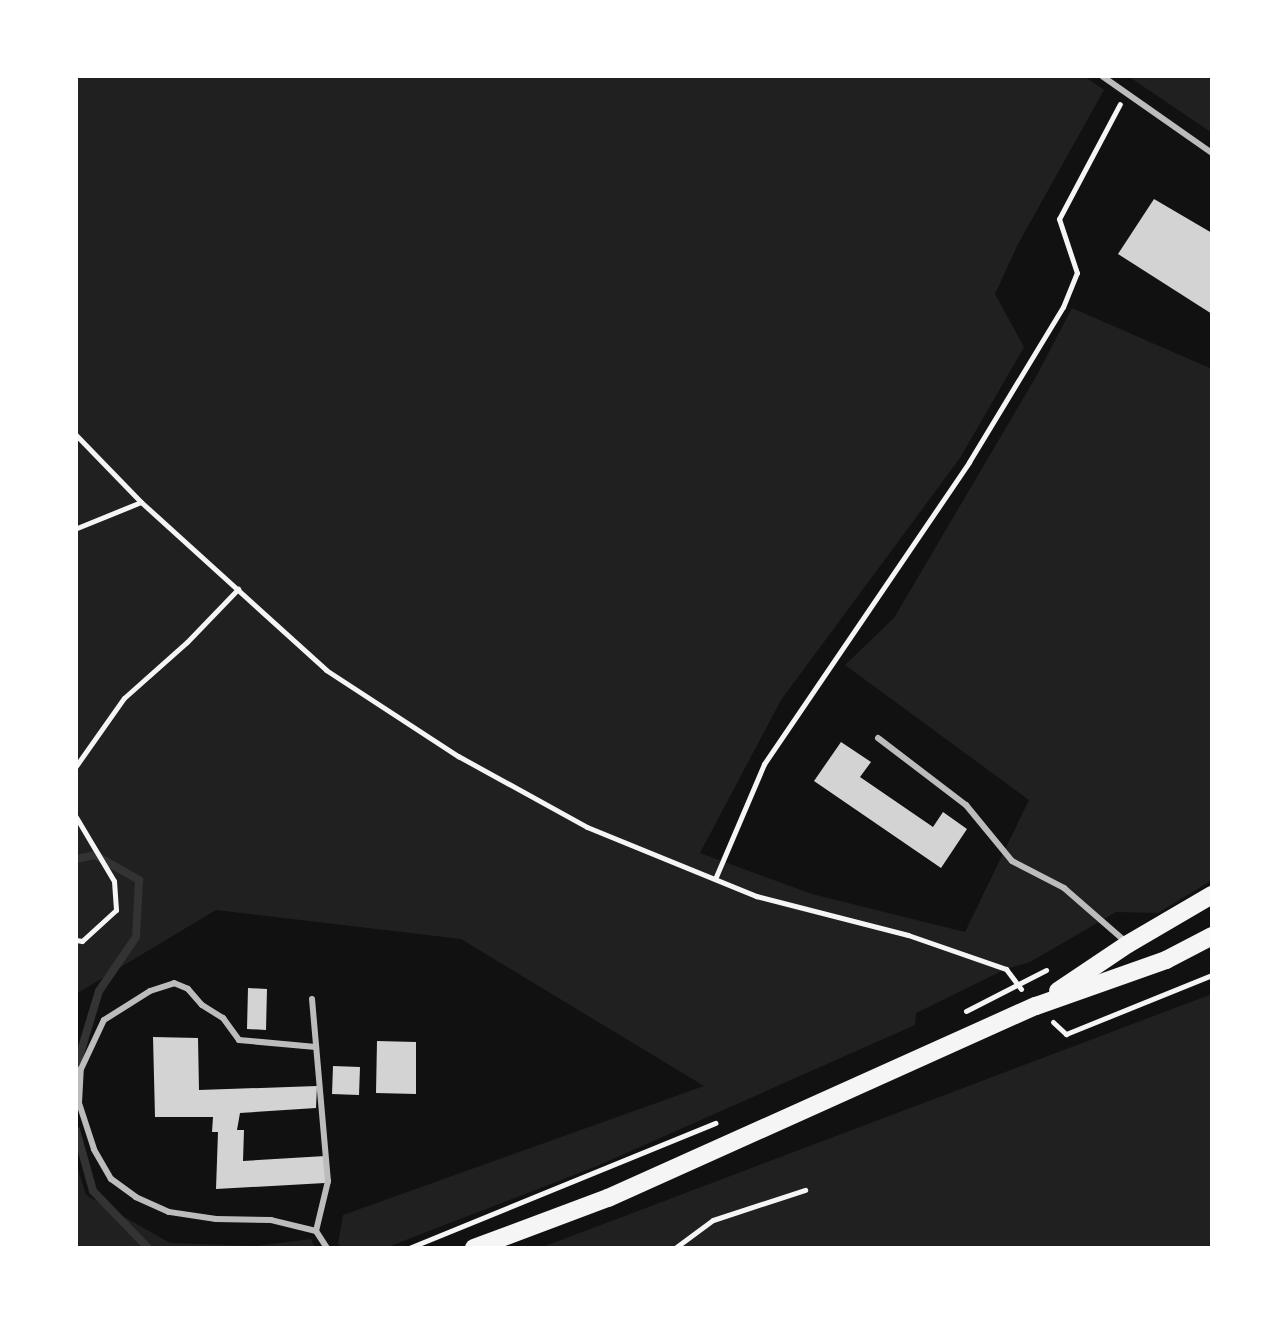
<!DOCTYPE html>
<html>
<head>
<meta charset="utf-8">
<style>
  body { margin:0 }
  #map { position:relative; width:1288px; height:1324px; overflow:hidden; background:#111; font-family:"Noto Serif",serif }
  div>[style] { position:absolute }
  .green>* { inset:0; background:#202020 }
  .stream>* { height:8px; margin:-4px; padding:0 4px; transform-origin:4px; border-radius:4px; background:#333 }
  .building>* { inset:0; background:#d3d3d3 }
  .path>* { height:5px; margin:-2.5px; padding:0 2.5px; transform-origin:2.5px; border-radius:2.5px; background:#f5f5f5 }
  .service>* { height:6px; margin:-3px; padding:0 3px; transform-origin:3px; border-radius:3px; background:#bcbcbc }
  .primary>* { height:18px; margin:-9px; padding:0 9px; transform-origin:9px; border-radius:9px; background:#f5f5f5 }
  span { translate:-50% -50%; white-space:nowrap; text-align:center; line-height:1.15; -webkit-text-stroke:7px #fff; paint-order:stroke }
  .frame { position:absolute; inset:0; border:78px solid #fff; pointer-events:none }
</style>
</head>
<body>
<div id="map">
  <div class="green">
    <i style="clip-path:polygon(76px 76px,1084px 76px,1104px 90px,1018px 244px,995px 294px,1024px 347px,960px 458px,781px 700px,700px 853px,812px 894px,965px 932px,1029px 800px,845px 665px,894px 618px,1037px 375px,1072px 308px,1212px 369px,1212px 880px,1158px 913px,1116px 912px,1030px 962px,1006px 969px,916px 1013px,915px 1025px,597px 1166px,385px 1248px,344px 1248px,338px 1244px,343px 1215px,704px 1086px,461px 939px,216px 910px,76px 994px)"></i>
    <i style="clip-path:polygon(1128px 76px,1212px 76px,1212px 133px)"></i>
    <i style="clip-path:polygon(1212px 994px,1212px 1248px,540px 1248px)"></i>
    <i style="clip-path:polygon(76px 1163px,86px 1195px,170px 1243px,256px 1246px,311px 1239px,315px 1248px,76px 1248px)"></i>
  </div>
  <div class="stream">
    <i style="left:76px;top:859px;width:19px;rotate:-12deg"></i>
    <i style="left:95px;top:855px;width:51px;rotate:29.6deg"></i>
    <i style="left:139px;top:880px;width:57px;rotate:93deg"></i>
    <i style="left:136px;top:937px;width:65px;rotate:124.4deg"></i>
    <i style="left:99px;top:991px;width:79px;rotate:106.8deg"></i>
    <i style="left:76px;top:1130px;width:63px;rotate:74.4deg"></i>
    <i style="left:93px;top:1191px;width:79px;rotate:46deg"></i>
  </div>
  <div class="building">
    <i style="clip-path:polygon(1154px 199px,1212px 233px,1212px 314px,1118px 254px)"></i>
    <i style="clip-path:polygon(841px 742px,871px 762px,860px 777px,933px 827px,943px 812px,967px 829px,941px 868px,814px 781px)"></i>
    <i style="clip-path:polygon(248px 988px,267px 989px,266px 1030px,247px 1029px)"></i>
    <i style="clip-path:polygon(153px 1037px,198px 1038px,199px 1090px,317px 1086px,316px 1108px,240px 1113px,237px 1130px,244px 1130px,243px 1161px,325px 1156px,325px 1183px,216px 1189px,218px 1132px,212px 1132px,213px 1117px,155px 1117px)"></i>
    <i style="clip-path:polygon(377px 1041px,416px 1042px,416px 1094px,376px 1093px)"></i>
    <i style="clip-path:polygon(333px 1066px,360px 1067px,359px 1095px,332px 1094px)"></i>
  </div>
  <div class="path">
    <i style="left:76px;top:435px;width:93px;rotate:45.9deg"></i>
    <i style="left:141px;top:502px;width:250px;rotate:42.2deg"></i>
    <i style="left:326px;top:670px;width:158px;rotate:33.1deg"></i>
    <i style="left:458px;top:756px;width:147px;rotate:28.8deg"></i>
    <i style="left:587px;top:827px;width:183px;rotate:22.2deg"></i>
    <i style="left:756px;top:896px;width:157px;rotate:14.4deg"></i>
    <i style="left:908px;top:935px;width:104px;rotate:19.1deg"></i>
    <i style="left:1006px;top:969px;width:25px;rotate:53deg"></i>
    <i style="left:77px;top:528px;width:69px;rotate:-22.1deg"></i>
    <i style="left:76px;top:766px;width:83px;rotate:-54.8deg"></i>
    <i style="left:124px;top:698px;width:84px;rotate:-41.6deg"></i>
    <i style="left:187px;top:642px;width:74px;rotate:-46.1deg"></i>
    <i style="left:76px;top:817px;width:74px;rotate:59.3deg"></i>
    <i style="left:114px;top:881px;width:29px;rotate:86deg"></i>
    <i style="left:116px;top:910px;width:46px;rotate:137.6deg"></i>
    <i style="left:82px;top:941px;width:6px;rotate:-171deg"></i>
    <i style="left:715px;top:879px;width:125px;rotate:-66.9deg"></i>
    <i style="left:764px;top:764px;width:365px;rotate:-55.8deg"></i>
    <i style="left:969px;top:462px;width:181px;rotate:-58.8deg"></i>
    <i style="left:1063px;top:307px;width:37px;rotate:-68deg"></i>
    <i style="left:1077px;top:273px;width:57px;rotate:-108.4deg"></i>
    <i style="left:1059px;top:219px;width:130px;rotate:-62.1deg"></i>
    <i style="left:966px;top:1011px;width:90px;rotate:-27.1deg"></i>
    <i style="left:1053px;top:1022px;width:18px;rotate:43deg"></i>
    <i style="left:1066px;top:1034px;width:157px;rotate:-22deg"></i>
    <i style="left:409px;top:1248px;width:331px;rotate:-22.2deg"></i>
    <i style="left:675px;top:1248px;width:47px;rotate:-36.4deg"></i>
    <i style="left:713px;top:1220px;width:97px;rotate:-18.1deg"></i>
  </div>
  <div class="service">
    <i style="left:1102px;top:76px;width:134px;rotate:35deg"></i>
    <i style="left:878px;top:738px;width:111px;rotate:37.3deg"></i>
    <i style="left:966px;top:805px;width:72px;rotate:50.6deg"></i>
    <i style="left:1012px;top:861px;width:59px;rotate:27.4deg"></i>
    <i style="left:1064px;top:888px;width:81px;rotate:41deg"></i>
    <i style="left:312px;top:999px;width:183px;rotate:85deg"></i>
    <i style="left:328px;top:1181px;width:51px;rotate:103.5deg"></i>
    <i style="left:316px;top:1231px;width:20px;rotate:57deg"></i>
    <i style="left:316px;top:1231px;width:46px;rotate:-166.3deg"></i>
    <i style="left:271px;top:1220px;width:55px;rotate:-179deg"></i>
    <i style="left:216px;top:1219px;width:48px;rotate:-171.5deg"></i>
    <i style="left:169px;top:1212px;width:36px;rotate:-156deg"></i>
    <i style="left:136px;top:1197px;width:31px;rotate:-144deg"></i>
    <i style="left:111px;top:1179px;width:34px;rotate:-120deg"></i>
    <i style="left:94px;top:1149px;width:48px;rotate:-108.1deg"></i>
    <i style="left:79px;top:1103px;width:34px;rotate:-87deg"></i>
    <i style="left:81px;top:1069px;width:54px;rotate:-64.9deg"></i>
    <i style="left:104px;top:1020px;width:54px;rotate:-32.2deg"></i>
    <i style="left:150px;top:991px;width:25px;rotate:-18deg"></i>
    <i style="left:174px;top:983px;width:15px;rotate:23deg"></i>
    <i style="left:188px;top:989px;width:21px;rotate:49deg"></i>
    <i style="left:202px;top:1005px;width:25px;rotate:32deg"></i>
    <i style="left:223px;top:1018px;width:27px;rotate:54deg"></i>
    <i style="left:239px;top:1040px;width:77px;rotate:5.2deg"></i>
  </div>
  <div class="primary">
    <i style="left:1058px;top:991px;width:84px;rotate:-33.9deg"></i>
    <i style="left:1128px;top:944px;width:97px;rotate:-30.3deg"></i>
    <i style="left:474px;top:1248px;width:143px;rotate:-20.5deg"></i>
    <i style="left:608px;top:1198px;width:469px;rotate:-24.2deg"></i>
    <i style="left:1036px;top:1006px;width:138px;rotate:-19.5deg"></i>
    <i style="left:1166px;top:960px;width:52px;rotate:-27.6deg"></i>
  </div>
  <div class="frame"></div>
</div>
</body>
</html>
